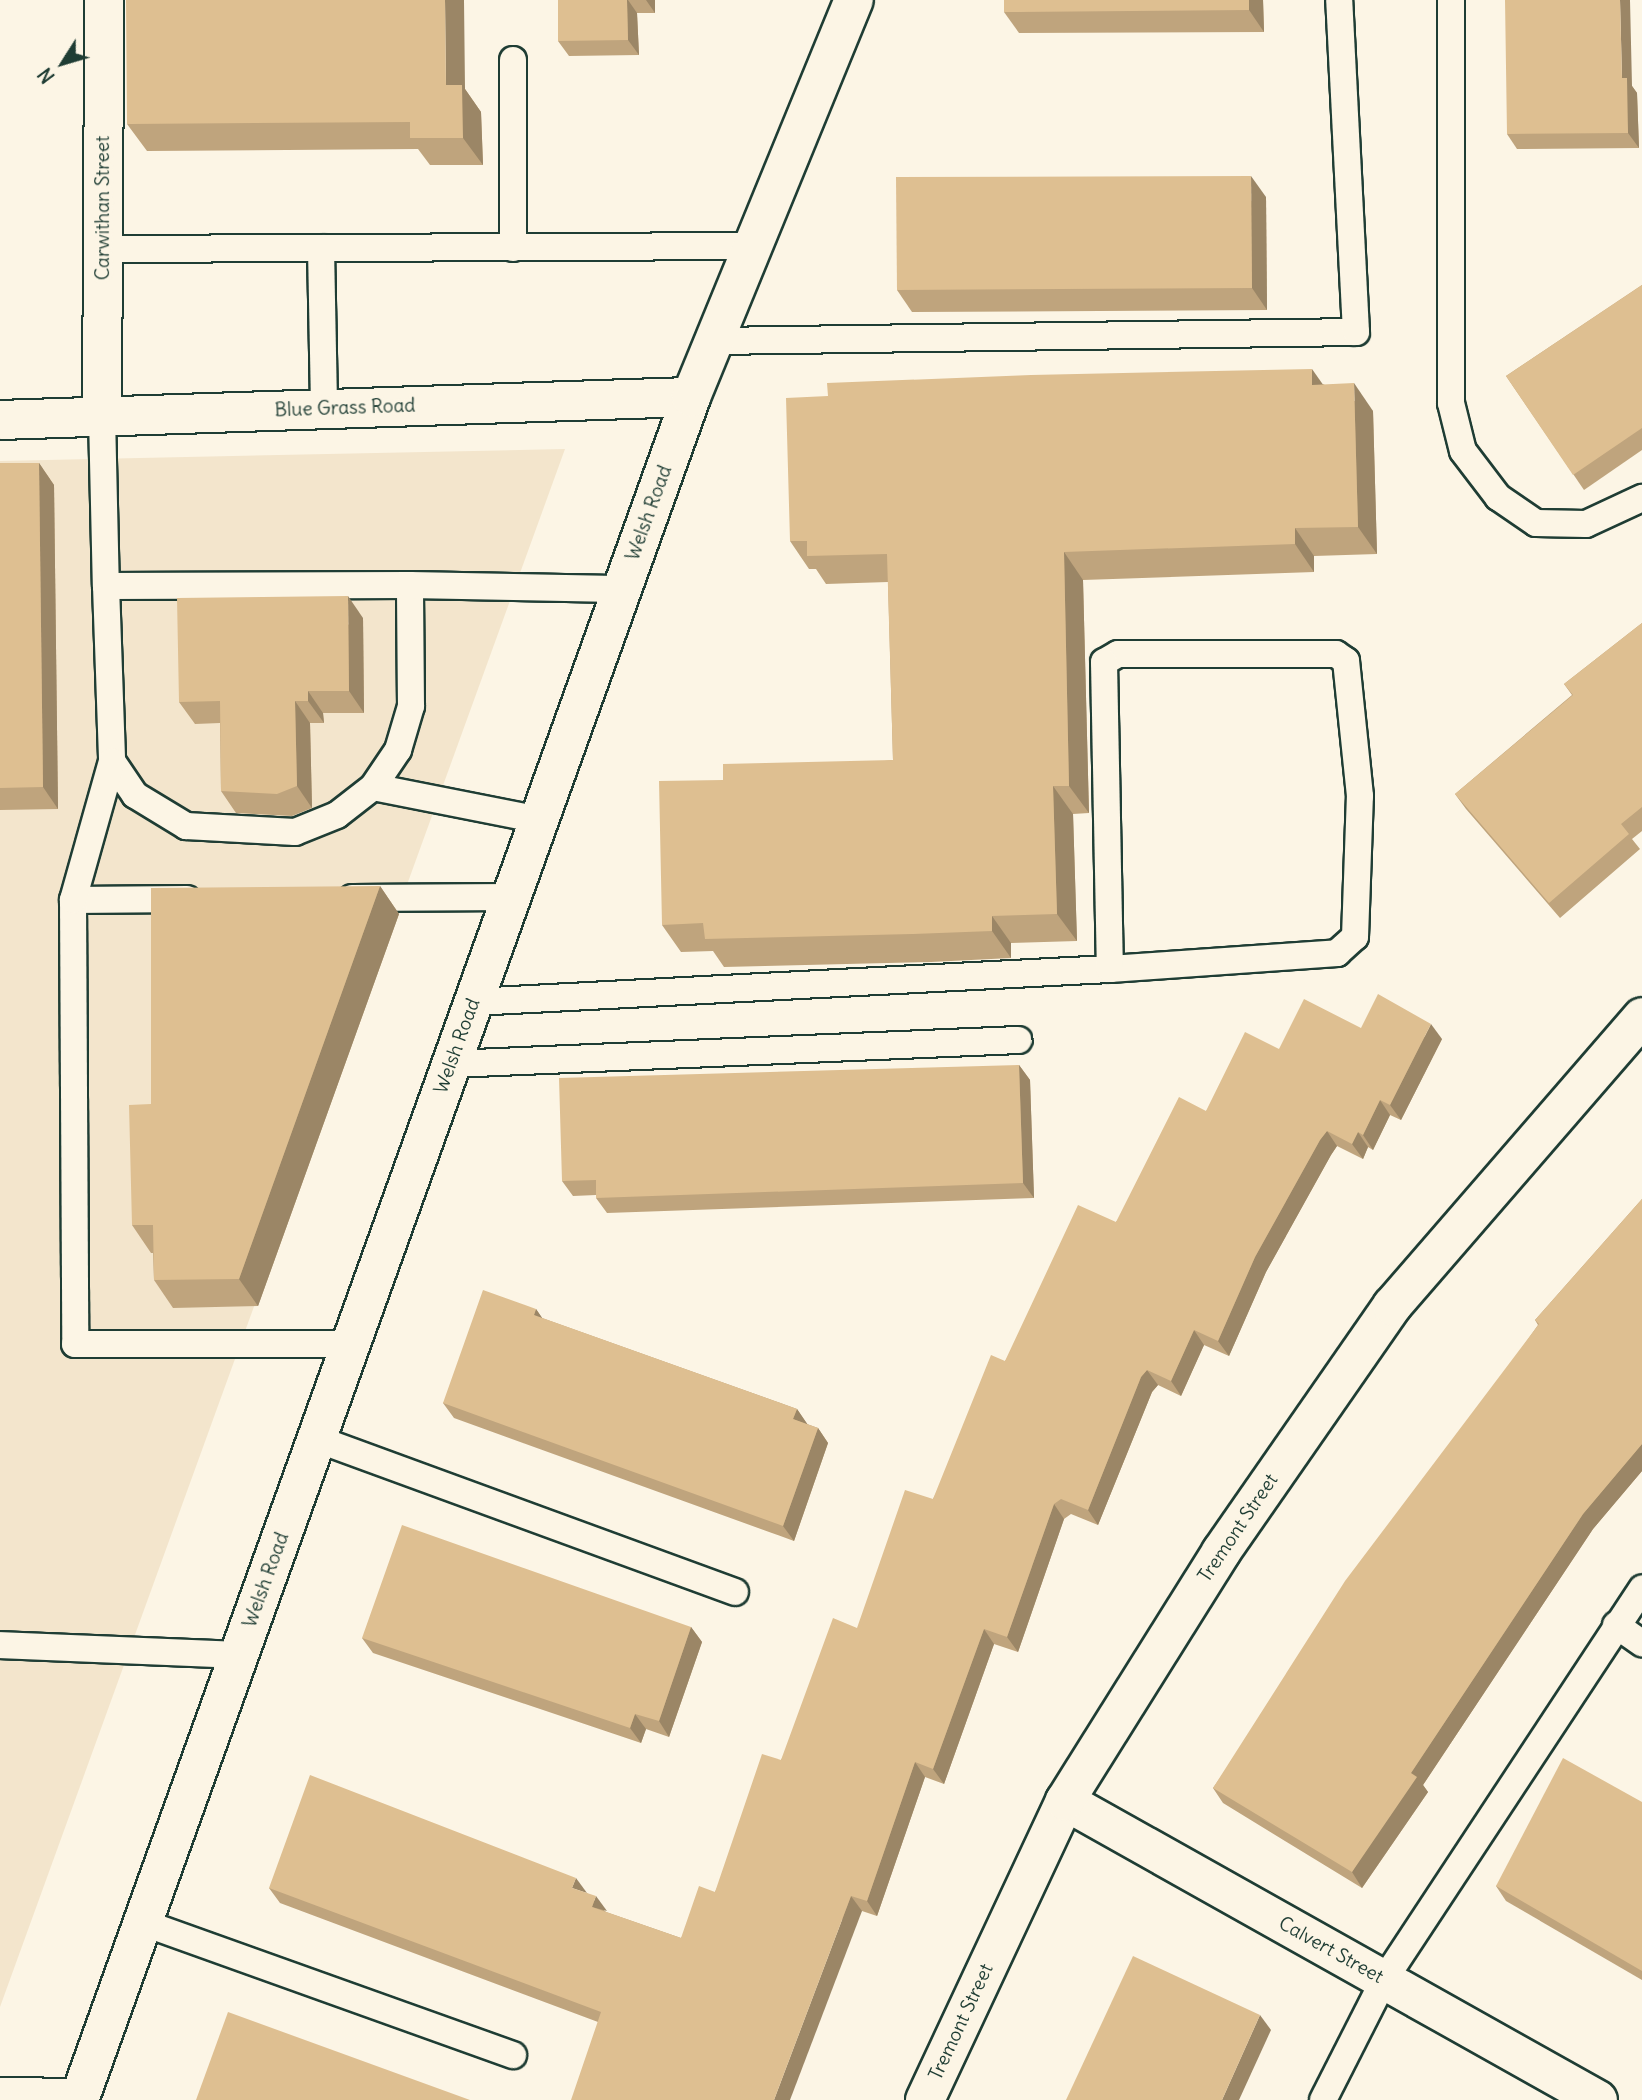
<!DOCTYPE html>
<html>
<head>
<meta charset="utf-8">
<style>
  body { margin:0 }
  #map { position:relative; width:1642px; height:2100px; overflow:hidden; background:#fcf5e5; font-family:Delius,sans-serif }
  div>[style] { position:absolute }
  .built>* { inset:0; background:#f3e5cc }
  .roads { filter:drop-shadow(2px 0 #1f3d34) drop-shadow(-2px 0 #1f3d34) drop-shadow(0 2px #1f3d34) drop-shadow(0 -2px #1f3d34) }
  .service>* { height:26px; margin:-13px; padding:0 13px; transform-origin:13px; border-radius:13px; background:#fcf5e5 }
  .minor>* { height:38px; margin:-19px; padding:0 19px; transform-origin:19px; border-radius:19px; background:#fcf5e5 }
  .tertiary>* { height:38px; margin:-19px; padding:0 19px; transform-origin:19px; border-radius:19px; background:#fcf5e5 }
  .wall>* { inset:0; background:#bfa47d }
  .shaded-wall>* { inset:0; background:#9b8666 }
  .building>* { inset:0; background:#debf91 }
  span { translate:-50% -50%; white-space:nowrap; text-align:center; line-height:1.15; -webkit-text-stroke:7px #fcf5e5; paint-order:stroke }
  .street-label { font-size:19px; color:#1f3d34 }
  .north { position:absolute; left:28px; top:28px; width:70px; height:70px; -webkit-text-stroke:5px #fcf5e5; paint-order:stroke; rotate:233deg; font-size:19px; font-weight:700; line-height:28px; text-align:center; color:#1f3d34 }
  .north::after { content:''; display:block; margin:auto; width:24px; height:32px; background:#1f3d34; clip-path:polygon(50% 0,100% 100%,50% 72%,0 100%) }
</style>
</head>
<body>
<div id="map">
  <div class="built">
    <i style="clip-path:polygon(565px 449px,0 2007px,0 461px)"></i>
  </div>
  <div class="roads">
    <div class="service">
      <i style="left:1451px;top:0;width:403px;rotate:90deg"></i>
      <i style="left:1451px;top:403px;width:49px;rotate:76deg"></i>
      <i style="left:1463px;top:451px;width:58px;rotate:52.7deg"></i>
      <i style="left:1498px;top:497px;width:46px;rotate:34.4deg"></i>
      <i style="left:1536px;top:523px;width:50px;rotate:1.1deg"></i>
      <i style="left:1586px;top:524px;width:62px;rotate:-24.9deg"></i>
      <i style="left:321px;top:248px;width:161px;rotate:88.9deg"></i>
      <i style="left:513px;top:248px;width:188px;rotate:-90deg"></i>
      <i style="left:103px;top:249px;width:650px;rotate:-0.26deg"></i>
      <i style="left:714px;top:341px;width:642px;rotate:-0.8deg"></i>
      <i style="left:1356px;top:332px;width:332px;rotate:-92.9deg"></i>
      <i style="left:102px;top:416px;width:170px;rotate:88.7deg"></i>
      <i style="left:106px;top:586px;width:175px;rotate:88deg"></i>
      <i style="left:112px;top:761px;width:41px;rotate:55.9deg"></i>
      <i style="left:135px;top:795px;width:60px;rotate:31.3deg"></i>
      <i style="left:186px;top:826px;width:109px;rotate:3.2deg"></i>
      <i style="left:295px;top:832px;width:45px;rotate:-22deg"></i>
      <i style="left:337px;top:815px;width:46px;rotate:-37.9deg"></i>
      <i style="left:373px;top:787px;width:45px;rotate:-56deg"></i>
      <i style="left:398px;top:750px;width:46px;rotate:-73.5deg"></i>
      <i style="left:411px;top:706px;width:121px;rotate:-90.5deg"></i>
      <i style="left:410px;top:585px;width:304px;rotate:179.8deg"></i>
      <i style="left:410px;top:585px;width:212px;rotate:1.1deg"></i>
      <i style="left:373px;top:787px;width:169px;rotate:11.2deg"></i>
      <i style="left:352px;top:898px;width:159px;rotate:-0.4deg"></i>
      <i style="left:187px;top:899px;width:114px;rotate:179.5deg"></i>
      <i style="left:73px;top:900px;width:444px;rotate:89.7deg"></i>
      <i style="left:75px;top:1344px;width:276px"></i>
      <i style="left:73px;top:900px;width:144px;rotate:-74.3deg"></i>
      <i style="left:473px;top:1002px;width:638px;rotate:-2.97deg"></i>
      <i style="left:1110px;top:969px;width:228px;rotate:-4deg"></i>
      <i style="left:1337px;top:953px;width:24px;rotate:-42deg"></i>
      <i style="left:1355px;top:937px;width:141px;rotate:-88deg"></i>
      <i style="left:1360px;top:796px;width:136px;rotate:-95.9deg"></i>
      <i style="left:1346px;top:661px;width:12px;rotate:-145deg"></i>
      <i style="left:1336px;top:654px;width:218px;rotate:180deg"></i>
      <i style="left:1118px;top:654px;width:16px;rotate:150deg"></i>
      <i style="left:1104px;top:662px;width:307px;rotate:88.9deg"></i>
      <i style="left:451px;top:1064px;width:568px;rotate:-2.42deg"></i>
      <i style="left:317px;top:1439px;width:445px;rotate:20.1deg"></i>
      <i style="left:1616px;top:1625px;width:32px;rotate:35deg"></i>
      <i style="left:0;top:1645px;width:239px;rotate:2.4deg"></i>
      <i style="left:144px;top:1923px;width:392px;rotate:19.7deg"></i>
      <i style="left:1323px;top:2100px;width:135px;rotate:-63.1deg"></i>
      <i style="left:1384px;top:1980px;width:469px;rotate:-56.6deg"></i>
    </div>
    <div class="minor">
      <i style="left:102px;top:416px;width:416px;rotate:-89.7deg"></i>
      <i style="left:0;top:420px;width:691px;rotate:-1.91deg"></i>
      <i style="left:1065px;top:1801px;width:611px;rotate:29.29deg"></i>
      <i style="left:0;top:2097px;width:80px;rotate:0.7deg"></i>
      <i style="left:925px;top:2100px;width:330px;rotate:-64.9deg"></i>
      <i style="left:1065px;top:1801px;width:294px;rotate:-57.9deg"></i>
      <i style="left:1221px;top:1552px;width:300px;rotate:-55.2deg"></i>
      <i style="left:1392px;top:1306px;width:382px;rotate:-49.1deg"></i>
    </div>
    <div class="tertiary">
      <i style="left:79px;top:2100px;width:1810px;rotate:-70.23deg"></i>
      <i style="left:691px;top:397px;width:429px;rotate:-67.7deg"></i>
    </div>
  </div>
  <div class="wall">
    <i style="clip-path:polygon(558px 0,655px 0,655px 13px,637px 13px,639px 55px,569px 56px,558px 41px)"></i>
    <i style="clip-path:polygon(1263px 0,1264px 32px,1019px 33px,1004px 12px)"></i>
    <i style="clip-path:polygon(1632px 86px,1637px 93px,1639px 148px,1517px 149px,1507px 134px)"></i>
    <i style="clip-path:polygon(465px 89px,481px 112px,483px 165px,430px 165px,418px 149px,147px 151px,127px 124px)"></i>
    <i style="clip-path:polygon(1266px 197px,1267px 310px,912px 312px,897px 290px)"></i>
    <i style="clip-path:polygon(1642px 285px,1642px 450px,1584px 490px,1506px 376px)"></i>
    <i style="clip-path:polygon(1323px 384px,1373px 411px,1377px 554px,1314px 556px,1314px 572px,1083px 580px,1089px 813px,1073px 814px,1077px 941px,1011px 943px,1011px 958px,931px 962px,724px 967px,713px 951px,681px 952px,662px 925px,723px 780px,893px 760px,888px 582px,826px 584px,816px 569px,809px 569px,790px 541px)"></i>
    <i style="clip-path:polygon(0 463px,39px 463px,54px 485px,58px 809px,0 810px)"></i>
    <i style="clip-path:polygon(363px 618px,364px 713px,323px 713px,324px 723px,310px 723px,312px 808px,292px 816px,236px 813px,221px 791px,220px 723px,195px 724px,179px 702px)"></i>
    <i style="clip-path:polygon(1642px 623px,1642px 831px,1632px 839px,1640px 849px,1560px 918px,1466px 809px,1455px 794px,1572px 695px,1564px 684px)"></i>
    <i style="clip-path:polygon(380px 886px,399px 914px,258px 1306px,173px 1308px,154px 1280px,153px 1253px,151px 1253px,132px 1225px,151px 1104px)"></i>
    <i style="clip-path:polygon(1361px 1028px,1442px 1039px,1401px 1120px,1390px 1115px,1373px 1150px,1368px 1147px,1363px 1159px,1337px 1146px,1331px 1155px,1266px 1272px,1229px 1356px,1204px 1345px,1181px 1396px,1158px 1385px,1152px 1392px,1098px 1525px,1071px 1514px,1064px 1519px,1018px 1652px,994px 1644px,944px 1784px,925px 1777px,877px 1916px,862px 1911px,598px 2022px,280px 1903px,269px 1888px,587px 1893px,606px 1912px,681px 1938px,715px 1892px,781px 1760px,933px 1499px,1005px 1361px,1116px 1222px,1206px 1111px,1279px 1049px)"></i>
    <i style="clip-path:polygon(1019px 1065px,1030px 1080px,1034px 1198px,607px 1213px,596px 1198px,596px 1195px,573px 1196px,562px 1181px)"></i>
    <i style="clip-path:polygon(1642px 1199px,1642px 1471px,1593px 1529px,1423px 1785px,1428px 1792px,1362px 1888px,1223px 1803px,1213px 1788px,1538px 1325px,1535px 1320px)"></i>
    <i style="clip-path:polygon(536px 1309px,542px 1318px,797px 1409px,807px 1424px,818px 1428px,828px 1443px,794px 1541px,454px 1418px,443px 1403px)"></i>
    <i style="clip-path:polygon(691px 1627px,702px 1642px,669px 1737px,646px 1729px,641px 1743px,373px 1653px,362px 1638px)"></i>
    <i style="clip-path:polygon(1642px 1802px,1642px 1980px,1506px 1901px,1496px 1886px)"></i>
  </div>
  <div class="shaded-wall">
    <i style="clip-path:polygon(445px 0,464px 0,465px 89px,481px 112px,483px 165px,463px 138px,446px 85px)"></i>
    <i style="clip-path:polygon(627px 0,628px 0,637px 13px,639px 55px,628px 40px)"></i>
    <i style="clip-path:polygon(646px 0,655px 0,655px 13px)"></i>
    <i style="clip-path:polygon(1249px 0,1263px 0,1264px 32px,1249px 10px)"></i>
    <i style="clip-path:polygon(1620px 0,1630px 0,1632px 86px,1637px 93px,1639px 148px,1628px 133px,1622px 78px)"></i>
    <i style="clip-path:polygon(1251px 176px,1266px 197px,1267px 310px,1252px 288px)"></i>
    <i style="clip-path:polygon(1312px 369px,1331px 396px,1312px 385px)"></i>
    <i style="clip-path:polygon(1354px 383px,1373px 411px,1377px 554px,1358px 527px)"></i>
    <i style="clip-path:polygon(39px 463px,54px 485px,58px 809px,43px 787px)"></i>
    <i style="clip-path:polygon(1295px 528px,1314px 556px,1314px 572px,1295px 544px)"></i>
    <i style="clip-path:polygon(1064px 552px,1083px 580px,1089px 813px,1069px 786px)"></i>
    <i style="clip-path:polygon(348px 596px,363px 618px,364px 713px,349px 691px)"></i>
    <i style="clip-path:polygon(308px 691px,323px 713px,324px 723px,308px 701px)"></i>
    <i style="clip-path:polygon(295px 701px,310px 723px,312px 808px,297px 786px)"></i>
    <i style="clip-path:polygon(1053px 786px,1073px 814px,1077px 941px,1057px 914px)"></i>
    <i style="clip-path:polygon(380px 886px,399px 914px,258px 1306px,239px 1279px)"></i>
    <i style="clip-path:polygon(992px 916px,1011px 943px,1011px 958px,992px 931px)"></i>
    <i style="clip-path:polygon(1431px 1024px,1442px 1039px,1401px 1120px,1390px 1105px)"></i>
    <i style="clip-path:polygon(1019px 1065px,1030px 1080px,1034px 1198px,1023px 1183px)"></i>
    <i style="clip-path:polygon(1380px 1100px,1390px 1115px,1373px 1150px,1363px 1135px)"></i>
    <i style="clip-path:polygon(1327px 1131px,1337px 1146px,1331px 1155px,1266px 1272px,1229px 1356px,1218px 1341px,1255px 1257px,1320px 1140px)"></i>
    <i style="clip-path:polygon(1358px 1132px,1368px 1147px,1363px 1159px,1352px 1144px)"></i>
    <i style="clip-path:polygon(536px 1309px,547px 1325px,534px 1315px)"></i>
    <i style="clip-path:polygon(1194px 1330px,1204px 1345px,1181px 1396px,1171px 1381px)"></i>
    <i style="clip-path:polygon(1147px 1370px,1158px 1385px,1152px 1392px,1098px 1525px,1088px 1510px,1141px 1377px)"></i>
    <i style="clip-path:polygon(797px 1409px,808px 1425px,793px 1419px)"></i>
    <i style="clip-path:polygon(818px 1428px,828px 1443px,794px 1541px,783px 1526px)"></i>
    <i style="clip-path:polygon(1642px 1444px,1642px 1471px,1593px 1529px,1423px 1785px,1428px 1792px,1362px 1888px,1352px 1872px,1411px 1773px,1583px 1514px)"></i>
    <i style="clip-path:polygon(1054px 1504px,1064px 1519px,1018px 1652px,1007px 1637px)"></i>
    <i style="clip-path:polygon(691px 1627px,702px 1642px,669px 1737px,659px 1721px)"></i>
    <i style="clip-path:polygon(984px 1629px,994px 1644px,944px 1784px,933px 1769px)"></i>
    <i style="clip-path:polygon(635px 1714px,646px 1729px,641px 1743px,630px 1728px)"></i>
    <i style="clip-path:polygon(915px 1762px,925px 1777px,877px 1916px,867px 1901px)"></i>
    <i style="clip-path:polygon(576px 1878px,587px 1893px,572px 1888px)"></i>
    <i style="clip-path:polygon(596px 1896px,607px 1911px,592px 1907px)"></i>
    <i style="clip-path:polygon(851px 1896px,862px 1911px,790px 2100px,774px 2100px)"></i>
    <i style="clip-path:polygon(1260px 2015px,1271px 2030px,1239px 2100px,1222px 2100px)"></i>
  </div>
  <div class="building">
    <i style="clip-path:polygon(126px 0,445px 0,446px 85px,462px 85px,463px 138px,410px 138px,410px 122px,127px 124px)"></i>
    <i style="clip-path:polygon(558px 0,627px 0,628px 40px,558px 41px)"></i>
    <i style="clip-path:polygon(1004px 0,1249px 0,1249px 10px,1004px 12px)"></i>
    <i style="clip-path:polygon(1505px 0,1620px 0,1622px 78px,1627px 78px,1628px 133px,1507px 134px)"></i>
    <i style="clip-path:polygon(1251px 176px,1252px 288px,897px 290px,896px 177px)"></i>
    <i style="clip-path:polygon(1642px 285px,1642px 428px,1573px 475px,1506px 376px)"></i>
    <i style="clip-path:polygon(1312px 369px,1312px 385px,1354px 383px,1358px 527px,1295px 528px,1295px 544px,1064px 552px,1069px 786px,1053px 786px,1057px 914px,992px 916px,992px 931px,912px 934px,705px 939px,703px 923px,662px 925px,659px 781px,723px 780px,723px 764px,893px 760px,887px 554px,807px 556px,807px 541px,790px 541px,786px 398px,828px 396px,827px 383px,1031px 375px)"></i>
    <i style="clip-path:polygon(0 463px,39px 463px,43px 787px,0 788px)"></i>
    <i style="clip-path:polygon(348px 596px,349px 691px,308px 691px,308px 701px,295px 701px,297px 786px,277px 794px,221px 791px,220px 701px,179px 702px,177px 598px)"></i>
    <i style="clip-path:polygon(1642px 623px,1642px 807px,1621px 824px,1629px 834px,1549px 903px,1455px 794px,1573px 695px,1564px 684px)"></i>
    <i style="clip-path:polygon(380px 886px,239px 1279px,154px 1280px,153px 1225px,132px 1225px,129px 1105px,151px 1104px,151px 888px)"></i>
    <i style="clip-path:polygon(1378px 994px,1431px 1024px,1390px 1105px,1380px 1100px,1363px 1135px,1358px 1132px,1352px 1144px,1327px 1131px,1320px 1140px,1255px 1257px,1218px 1341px,1194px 1330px,1171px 1381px,1147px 1370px,1141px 1377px,1088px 1510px,1061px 1499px,1054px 1504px,1007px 1637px,984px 1629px,933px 1769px,915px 1762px,867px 1901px,851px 1896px,774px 2100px,571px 2100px,601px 2012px,269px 1888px,310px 1775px,576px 1878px,572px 1888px,596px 1896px,592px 1907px,681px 1938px,699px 1886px,715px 1892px,762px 1754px,781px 1760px,833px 1618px,857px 1628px,905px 1490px,933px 1499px,991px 1355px,1005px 1361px,1078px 1205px,1116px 1222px,1179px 1097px,1206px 1111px,1245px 1032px,1279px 1049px,1304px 999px,1361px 1028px)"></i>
    <i style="clip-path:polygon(1019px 1065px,1023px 1183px,596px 1198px,596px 1180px,562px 1181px,559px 1078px)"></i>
    <i style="clip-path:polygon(1642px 1199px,1642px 1444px,1583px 1514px,1411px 1773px,1417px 1777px,1352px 1872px,1213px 1788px,1345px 1581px,1539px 1324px,1535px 1320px)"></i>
    <i style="clip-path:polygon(483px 1290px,536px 1309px,534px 1315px,797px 1409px,793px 1419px,818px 1428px,783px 1526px,443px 1403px)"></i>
    <i style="clip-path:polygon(402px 1525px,691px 1627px,659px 1721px,635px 1714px,630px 1728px,362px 1638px)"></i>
    <i style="clip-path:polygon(1563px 1758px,1642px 1802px,1642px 1971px,1496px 1886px)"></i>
    <i style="clip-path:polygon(1133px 1956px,1260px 2015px,1222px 2100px,1066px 2100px)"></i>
    <i style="clip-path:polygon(228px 2012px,470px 2100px,196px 2100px)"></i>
  </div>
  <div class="street-label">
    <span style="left:103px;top:208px;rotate:-90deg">Carwithan Street</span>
    <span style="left:345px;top:408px;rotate:-2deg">Blue Grass Road</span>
    <span style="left:649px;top:513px;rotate:-70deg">Welsh Road</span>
    <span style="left:457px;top:1046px;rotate:-70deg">Welsh Road</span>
    <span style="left:1238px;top:1528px;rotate:-56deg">Tremont Street</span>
    <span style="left:266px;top:1580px;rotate:-70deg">Welsh Road</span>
    <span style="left:1331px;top:1950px;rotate:29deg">Calvert Street</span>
    <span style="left:961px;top:2022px;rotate:-65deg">Tremont Street</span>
  </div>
  <div class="north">N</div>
</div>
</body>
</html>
